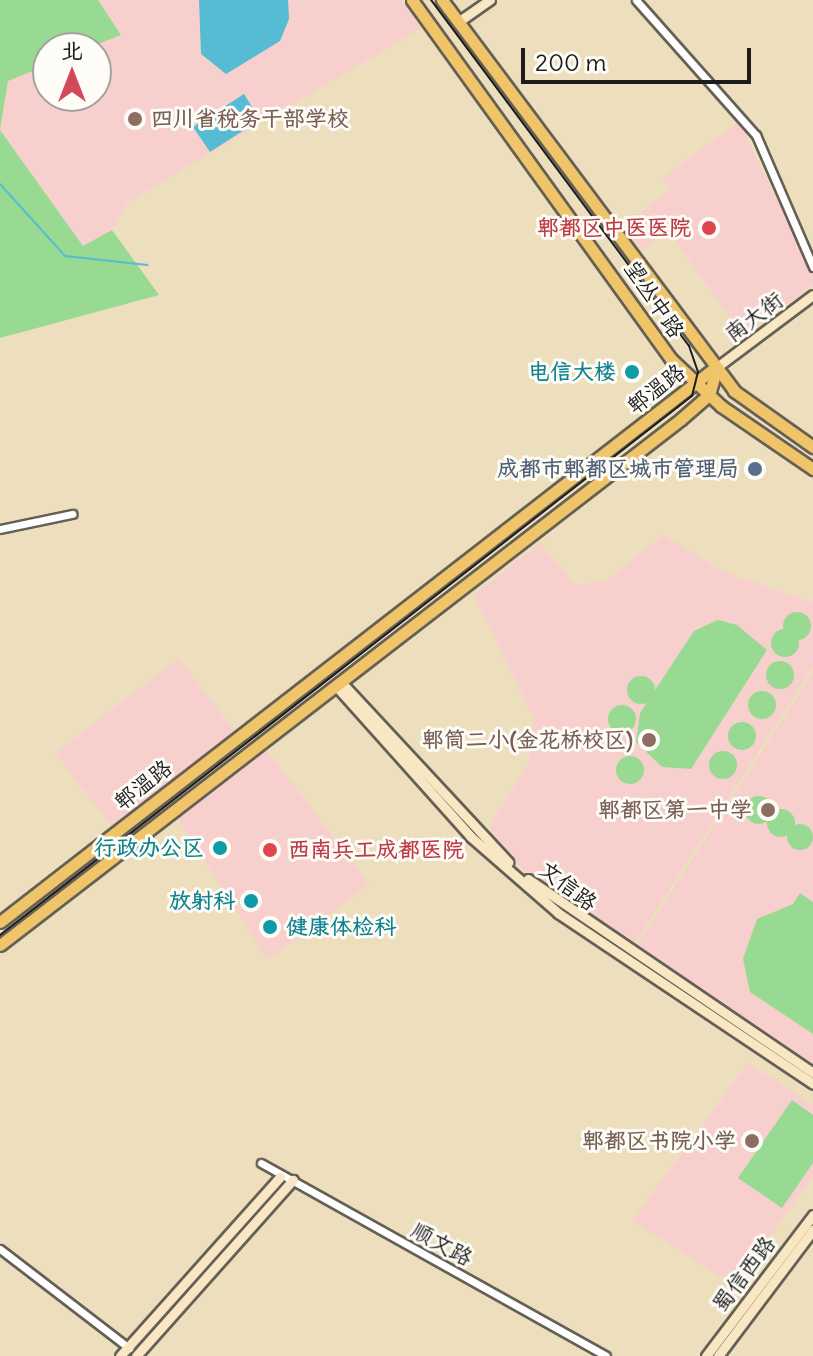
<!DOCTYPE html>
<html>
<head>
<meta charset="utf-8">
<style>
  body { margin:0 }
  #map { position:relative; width:813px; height:1356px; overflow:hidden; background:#eddfbe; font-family:Delius,"LXGW WenKai TC",sans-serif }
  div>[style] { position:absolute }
  .built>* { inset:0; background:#f7d0cd }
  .green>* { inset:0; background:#98da91 }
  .round { border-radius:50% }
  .water>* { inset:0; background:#55bcd3 }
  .stream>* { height:2px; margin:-1px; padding:0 1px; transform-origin:1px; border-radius:1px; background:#55bcd3 }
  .roads { filter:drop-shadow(2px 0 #656055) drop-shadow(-2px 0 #656055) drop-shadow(0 2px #656055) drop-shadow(0 -2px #656055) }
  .street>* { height:7px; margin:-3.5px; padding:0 3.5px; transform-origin:3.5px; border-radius:3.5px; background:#fff }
  .secondary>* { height:9px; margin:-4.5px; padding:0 4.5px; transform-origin:4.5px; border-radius:4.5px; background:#f9e7c3 }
  .primary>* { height:11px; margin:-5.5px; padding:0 5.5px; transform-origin:5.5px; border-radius:5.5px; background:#f0c469 }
  .tram>* { height:2px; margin:-1px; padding:0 1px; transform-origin:1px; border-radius:1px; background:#1c1c1c }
  .dots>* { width:22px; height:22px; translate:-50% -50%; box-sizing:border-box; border:4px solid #fdfcf7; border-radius:50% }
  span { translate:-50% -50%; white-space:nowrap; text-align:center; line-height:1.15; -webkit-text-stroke:6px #fdfcf7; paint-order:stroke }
  .education-label { font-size:22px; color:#785e54; font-weight:700 }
  .left { translate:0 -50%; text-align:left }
  .right { translate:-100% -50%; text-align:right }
  .health-label { font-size:22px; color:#be3a42; font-weight:700 }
  .street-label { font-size:22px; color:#1c1c1c }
  .culture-label { font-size:22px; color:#0d838f; font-weight:700 }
  .service-label { font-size:22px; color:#4e5e75; font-weight:700 }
  .north { position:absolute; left:32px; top:32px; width:80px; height:80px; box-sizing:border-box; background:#fdfcf7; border:2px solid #a3a29f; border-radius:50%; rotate:0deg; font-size:22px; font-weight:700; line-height:32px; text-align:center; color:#1c1c1c }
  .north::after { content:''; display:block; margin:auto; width:28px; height:36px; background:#d1495b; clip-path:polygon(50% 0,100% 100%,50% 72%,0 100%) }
  .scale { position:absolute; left:521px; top:48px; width:230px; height:36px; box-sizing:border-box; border:4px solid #1c1c1c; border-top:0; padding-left:10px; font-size:24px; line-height:28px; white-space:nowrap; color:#1c1c1c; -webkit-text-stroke:6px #fdfcf7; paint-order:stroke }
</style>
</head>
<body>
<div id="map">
  <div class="built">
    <i style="clip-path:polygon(98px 0,401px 0,421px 28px,128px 202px,112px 230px,83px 246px,0 130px,8px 81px,48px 65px,48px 96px,96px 96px,96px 48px,88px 48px,120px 34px)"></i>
    <i style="clip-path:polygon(739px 122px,813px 275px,813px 285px,743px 336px,669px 231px,641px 250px,624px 225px,670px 189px,662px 178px)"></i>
    <i style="clip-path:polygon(663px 535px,724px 572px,813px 602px,813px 667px,632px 947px,552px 895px,492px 843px,491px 823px,529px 763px,533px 717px,474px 595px,540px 543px,575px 585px,606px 581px)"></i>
    <i style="clip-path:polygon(179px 658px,236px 733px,112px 827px,55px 753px)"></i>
    <i style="clip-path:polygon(813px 673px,813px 1063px,635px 948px)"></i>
    <i style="clip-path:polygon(267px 750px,369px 884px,267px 960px,176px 815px)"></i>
    <i style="clip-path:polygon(748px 1063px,813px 1105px,813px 1177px,734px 1285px,632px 1221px)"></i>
  </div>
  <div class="green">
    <i style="clip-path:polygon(0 0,98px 0,121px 35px,88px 48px,48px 48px,48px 65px,8px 81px,0 130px,83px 246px,112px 230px,159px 295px,0 338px)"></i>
    <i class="round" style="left:783px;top:612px;width:28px;height:28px"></i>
    <i style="clip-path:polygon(718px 620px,737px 625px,767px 650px,691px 769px,662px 767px,636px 742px,640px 713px,694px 631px)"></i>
    <i class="round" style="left:771px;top:629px;width:28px;height:28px"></i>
    <i class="round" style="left:766px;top:661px;width:28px;height:28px"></i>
    <i class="round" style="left:627px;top:676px;width:28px;height:28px"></i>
    <i class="round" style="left:748px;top:691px;width:28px;height:28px"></i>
    <i class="round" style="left:608px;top:705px;width:28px;height:28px"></i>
    <i class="round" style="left:728px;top:722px;width:28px;height:28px"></i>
    <i class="round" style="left:709px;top:751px;width:28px;height:28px"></i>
    <i class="round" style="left:616px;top:756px;width:28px;height:28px"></i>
    <i class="round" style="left:745px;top:796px;width:28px;height:28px"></i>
    <i class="round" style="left:767px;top:809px;width:28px;height:28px"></i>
    <i class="round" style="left:787px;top:824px;width:26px;height:26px"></i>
    <i style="clip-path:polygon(800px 893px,813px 902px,813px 1034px,750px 992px,743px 959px,757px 919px,793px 904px)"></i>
    <i style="clip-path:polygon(792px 1100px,813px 1115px,813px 1163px,782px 1208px,738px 1178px)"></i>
  </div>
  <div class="water">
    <i style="clip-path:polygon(199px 0,288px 0,289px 19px,280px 41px,226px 74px,201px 54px)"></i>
    <i style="clip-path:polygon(244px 94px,260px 120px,210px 152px,193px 127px)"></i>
  </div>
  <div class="stream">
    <i style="left:0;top:184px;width:97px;rotate:47.9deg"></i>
    <i style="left:65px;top:256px;width:83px;rotate:6.2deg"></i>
  </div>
  <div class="roads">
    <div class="street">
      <i style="left:636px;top:0;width:181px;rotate:48.4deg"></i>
      <i style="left:756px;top:135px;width:144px;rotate:66.6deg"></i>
      <i style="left:0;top:529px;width:74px;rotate:-11.8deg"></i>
      <i style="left:261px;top:1163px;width:395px;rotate:29.2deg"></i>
      <i style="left:0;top:1249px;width:163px;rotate:37.5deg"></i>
    </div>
    <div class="secondary">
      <i style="left:458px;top:22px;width:39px;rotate:-35deg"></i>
      <i style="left:717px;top:367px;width:120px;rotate:-36.9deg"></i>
      <i style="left:341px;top:682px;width:246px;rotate:47.1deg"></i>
      <i style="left:336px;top:686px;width:203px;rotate:48.2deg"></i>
      <i style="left:471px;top:837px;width:116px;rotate:41.1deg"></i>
      <i style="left:558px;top:913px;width:307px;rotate:33.8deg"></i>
      <i style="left:528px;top:879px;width:345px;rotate:34.2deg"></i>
      <i style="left:120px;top:1356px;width:240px;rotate:-48.2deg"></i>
      <i style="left:136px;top:1356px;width:236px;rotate:-48.3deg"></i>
      <i style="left:706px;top:1356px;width:177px;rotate:-52.8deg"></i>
      <i style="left:718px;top:1356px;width:158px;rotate:-53deg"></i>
    </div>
    <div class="primary">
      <i style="left:412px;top:0;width:443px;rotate:54.2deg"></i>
      <i style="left:671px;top:359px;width:69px;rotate:43.2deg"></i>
      <i style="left:721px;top:406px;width:112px;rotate:34.4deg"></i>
      <i style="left:442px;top:0;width:488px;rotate:53.2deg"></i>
      <i style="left:734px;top:391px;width:97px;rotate:35.3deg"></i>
      <i style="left:0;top:922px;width:906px;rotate:-37.78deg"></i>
      <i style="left:0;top:945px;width:860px;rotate:-37.68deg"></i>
      <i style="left:681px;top:419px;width:37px;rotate:-41deg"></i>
      <i style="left:709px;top:395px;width:29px;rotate:-74deg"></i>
    </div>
  </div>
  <div class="tram">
    <i style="left:0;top:935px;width:877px;rotate:-37.92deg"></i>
    <i style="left:692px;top:396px;width:25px;rotate:-76deg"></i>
    <i style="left:698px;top:372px;width:28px;rotate:-109deg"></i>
    <i style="left:689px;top:346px;width:432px;rotate:-126.7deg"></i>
  </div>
  <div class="dots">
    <i style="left:135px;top:119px;background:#8d6e63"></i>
    <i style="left:709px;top:228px;background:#e0444e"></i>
    <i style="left:632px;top:372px;background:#0f9aa8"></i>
    <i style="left:755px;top:469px;background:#5c6f8a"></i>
    <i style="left:649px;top:740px;background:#8d6e63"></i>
    <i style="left:768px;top:810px;background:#8d6e63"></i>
    <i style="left:220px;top:848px;background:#0f9aa8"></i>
    <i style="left:270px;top:850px;background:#e0444e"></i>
    <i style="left:251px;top:901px;background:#0f9aa8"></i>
    <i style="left:270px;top:927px;background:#0f9aa8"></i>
    <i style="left:752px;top:1141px;background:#8d6e63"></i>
  </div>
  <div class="education-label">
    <span class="left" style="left:151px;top:119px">四川省税务干部学校</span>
    <span class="right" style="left:633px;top:740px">郫筒二小(金花桥校区)</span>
    <span class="right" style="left:752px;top:810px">郫都区第一中学</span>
    <span class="right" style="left:736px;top:1141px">郫都区书院小学</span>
  </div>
  <div class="health-label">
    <span class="right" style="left:691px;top:228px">郫都区中医医院</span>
    <span class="left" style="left:288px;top:850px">西南兵工成都医院</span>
  </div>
  <div class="street-label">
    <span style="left:654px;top:299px;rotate:56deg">望丛中路</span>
    <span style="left:754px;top:317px;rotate:-37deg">南大街</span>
    <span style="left:656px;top:389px;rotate:-38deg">郫温路</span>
    <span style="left:143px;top:785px;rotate:-38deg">郫温路</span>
    <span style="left:568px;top:886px;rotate:37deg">文信路</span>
    <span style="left:442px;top:1244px;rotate:29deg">顺文路</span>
    <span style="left:744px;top:1274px;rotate:-53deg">蜀信西路</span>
  </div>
  <div class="culture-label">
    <span class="right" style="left:616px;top:372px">电信大楼</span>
    <span class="right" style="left:204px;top:848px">行政办公区</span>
    <span class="right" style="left:235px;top:901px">放射科</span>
    <span class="left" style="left:286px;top:927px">健康体检科</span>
  </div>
  <div class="service-label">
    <span class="right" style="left:739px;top:469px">成都市郫都区城市管理局</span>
  </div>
  <div class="north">北</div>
  <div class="scale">200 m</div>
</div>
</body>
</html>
